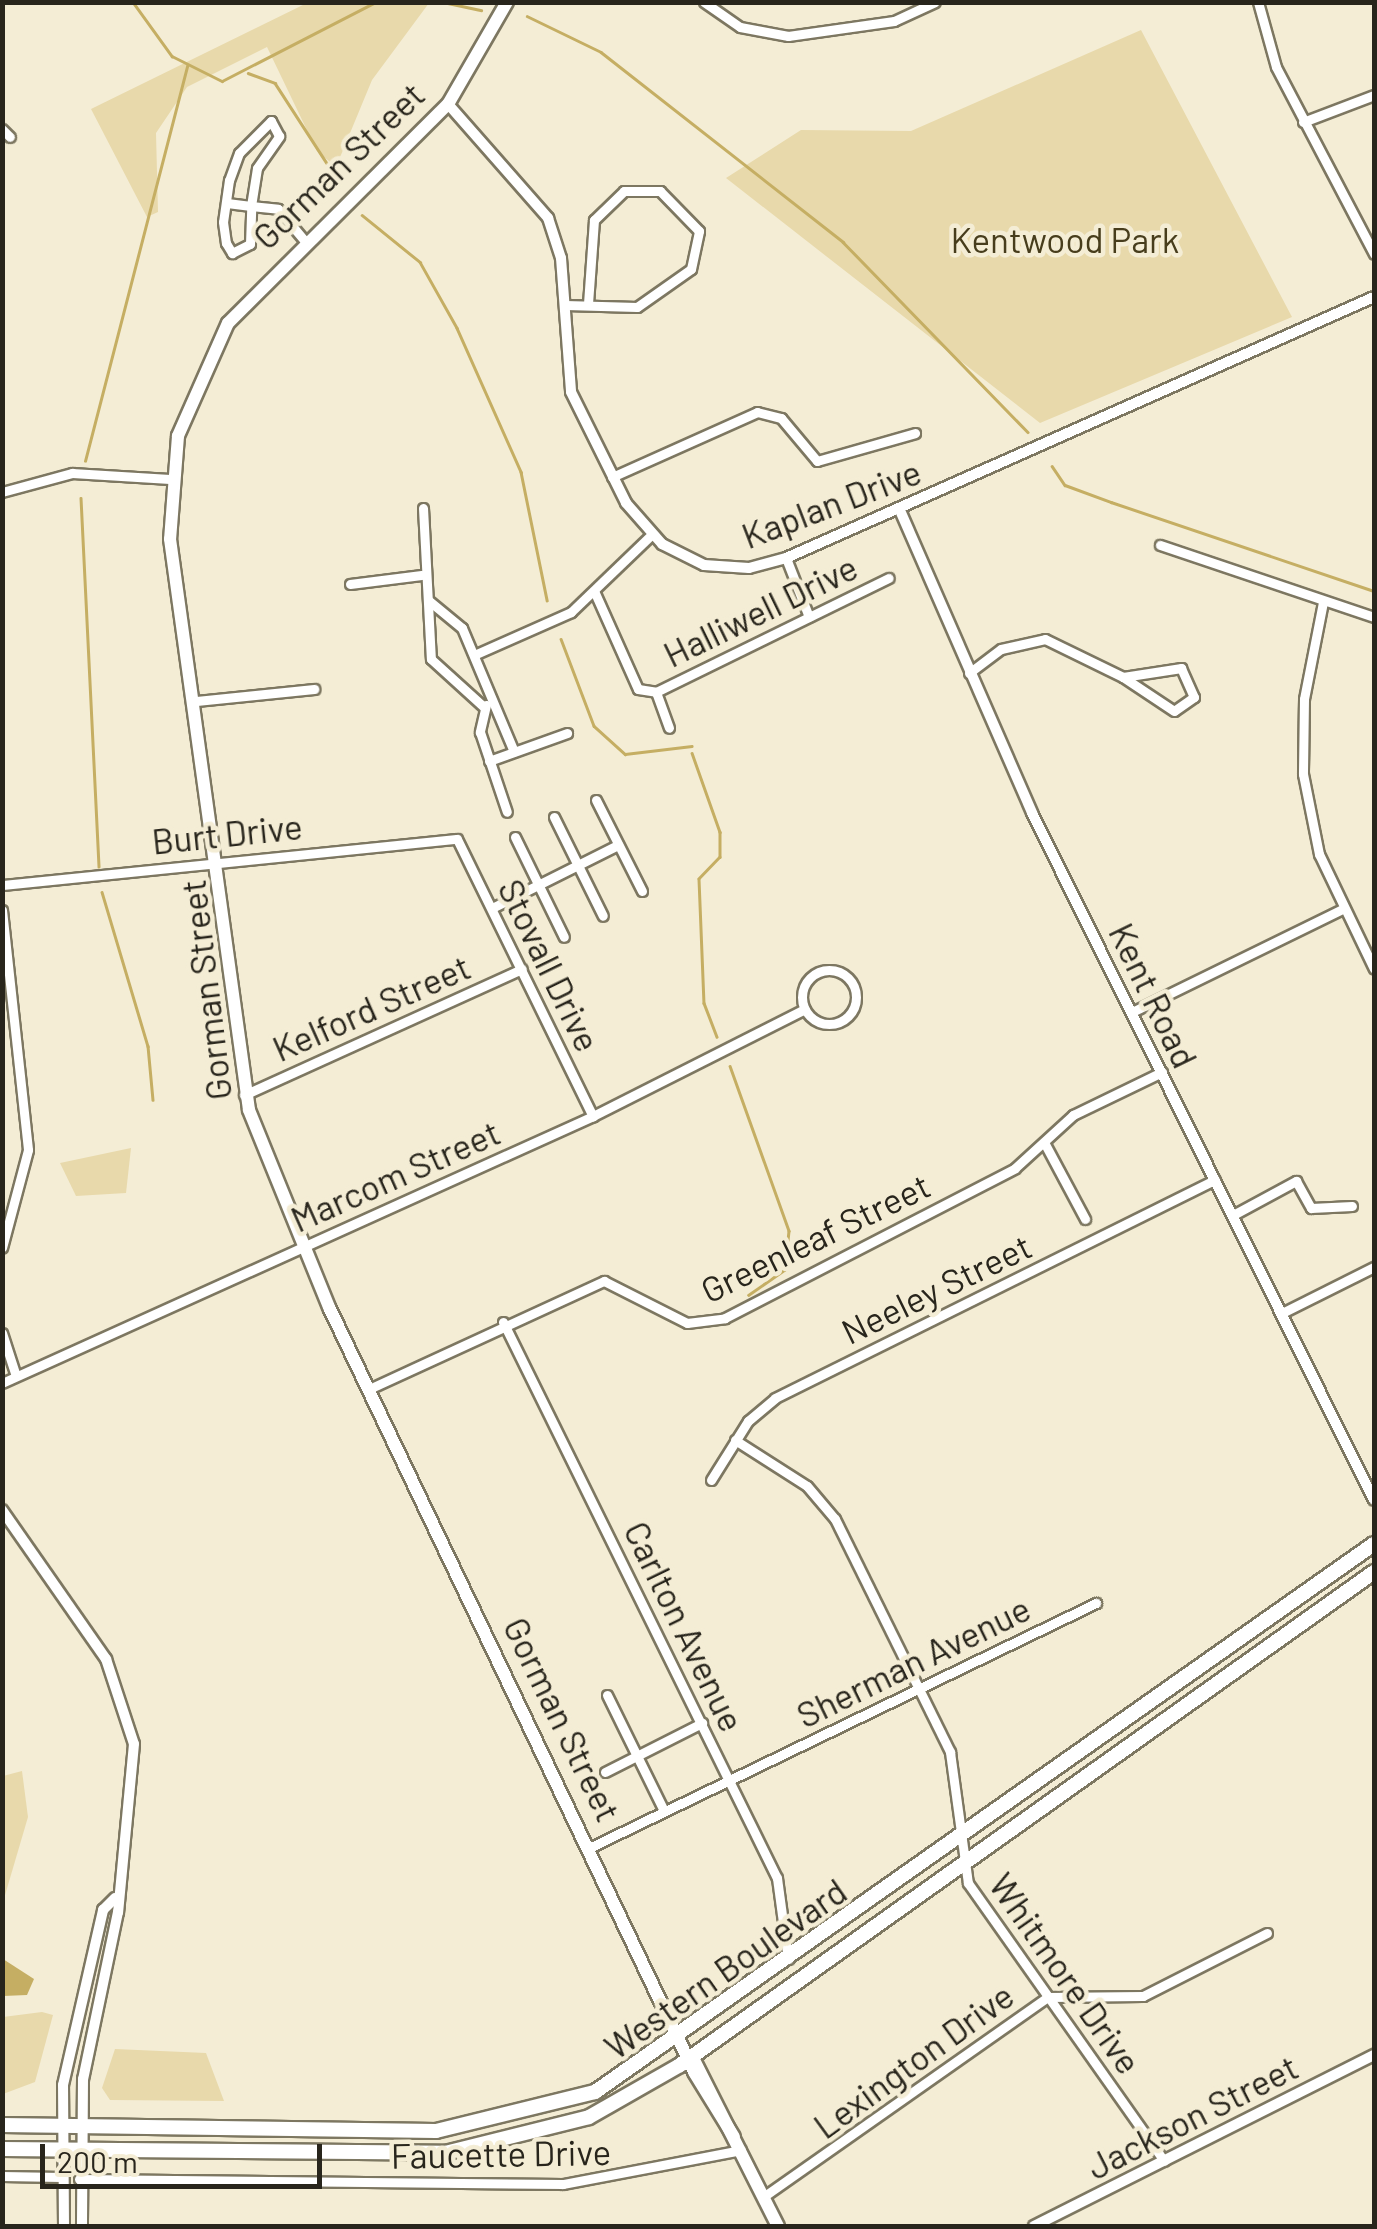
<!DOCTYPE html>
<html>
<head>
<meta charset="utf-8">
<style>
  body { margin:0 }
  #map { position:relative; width:1377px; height:2229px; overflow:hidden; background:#f4edd5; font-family:Barlow,sans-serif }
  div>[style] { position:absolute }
  .green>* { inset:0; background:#e8d9ab }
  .water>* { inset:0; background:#c5ae63 }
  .stream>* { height:2.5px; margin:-1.25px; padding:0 1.25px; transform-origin:1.25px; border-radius:1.25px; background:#c5ae63 }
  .roads { filter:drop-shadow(2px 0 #7d7761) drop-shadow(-2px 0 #7d7761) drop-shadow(0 2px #7d7761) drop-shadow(0 -2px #7d7761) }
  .minor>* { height:9px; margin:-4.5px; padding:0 4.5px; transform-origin:4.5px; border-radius:4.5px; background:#fff }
  .minor>.ring { margin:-4.5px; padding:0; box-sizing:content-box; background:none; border:9px solid #fff; border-radius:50% }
  .tertiary>* { height:10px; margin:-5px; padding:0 5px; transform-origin:5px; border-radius:5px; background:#fff }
  .secondary>* { height:12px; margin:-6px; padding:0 6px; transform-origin:6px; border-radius:6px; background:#fff }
  .primary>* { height:14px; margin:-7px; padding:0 7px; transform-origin:7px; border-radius:7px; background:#fff }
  span { translate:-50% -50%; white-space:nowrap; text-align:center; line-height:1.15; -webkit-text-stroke:9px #f4edd5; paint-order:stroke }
  .street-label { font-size:35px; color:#28251c }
  .park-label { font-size:35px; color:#473d1c }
  .frame { position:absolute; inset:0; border:5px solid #28251c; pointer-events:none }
  .scale { position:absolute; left:40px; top:2144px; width:282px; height:45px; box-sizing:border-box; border:5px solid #28251c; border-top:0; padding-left:12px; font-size:30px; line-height:35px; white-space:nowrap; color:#28251c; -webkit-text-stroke:8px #f4edd5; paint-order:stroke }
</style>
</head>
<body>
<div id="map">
  <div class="green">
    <i style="clip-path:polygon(309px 2px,429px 3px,372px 80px,336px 167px,317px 151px,267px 47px,187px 87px,156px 133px,158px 212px,147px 217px,91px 109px)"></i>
    <i style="clip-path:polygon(1141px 30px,1292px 317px,1040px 423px,726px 178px,801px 130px,911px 131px)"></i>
    <i style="clip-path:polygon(131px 1148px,126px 1193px,76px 1196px,60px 1163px)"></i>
    <i style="clip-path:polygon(22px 1771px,28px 1817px,3px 1902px,3px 1776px)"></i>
    <i style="clip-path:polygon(42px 2012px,53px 2015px,35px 2082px,3px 2094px,3px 2017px)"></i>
    <i style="clip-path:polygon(115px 2049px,206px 2053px,224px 2101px,110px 2100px,102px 2088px)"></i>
  </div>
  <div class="water">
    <i style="clip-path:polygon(3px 1959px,34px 1979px,27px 1995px,3px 1996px)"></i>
  </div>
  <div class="stream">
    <i style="left:133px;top:2px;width:67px;rotate:54.2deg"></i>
    <i style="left:172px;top:56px;width:56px;rotate:26.6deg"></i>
    <i style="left:222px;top:81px;width:173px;rotate:-27.2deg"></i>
    <i style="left:443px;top:2px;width:39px;rotate:12deg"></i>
    <i style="left:527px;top:16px;width:82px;rotate:25.9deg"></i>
    <i style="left:601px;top:52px;width:308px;rotate:38.1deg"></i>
    <i style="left:843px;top:242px;width:265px;rotate:45.8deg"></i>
    <i style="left:248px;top:73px;width:29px;rotate:20deg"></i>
    <i style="left:275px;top:83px;width:118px;rotate:57.1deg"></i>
    <i style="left:362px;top:215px;width:75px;rotate:39deg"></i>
    <i style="left:420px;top:262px;width:76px;rotate:60.7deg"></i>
    <i style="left:457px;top:328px;width:158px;rotate:66deg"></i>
    <i style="left:521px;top:472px;width:131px;rotate:78.5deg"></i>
    <i style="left:85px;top:461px;width:408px;rotate:-75.5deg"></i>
    <i style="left:1052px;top:466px;width:23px;rotate:56deg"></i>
    <i style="left:1065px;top:485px;width:49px;rotate:20.3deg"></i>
    <i style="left:1111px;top:502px;width:278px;rotate:18.7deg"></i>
    <i style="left:81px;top:498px;width:369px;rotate:87.2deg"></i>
    <i style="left:561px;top:639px;width:93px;rotate:69.2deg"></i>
    <i style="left:594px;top:726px;width:42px;rotate:42.1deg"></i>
    <i style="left:625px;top:754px;width:67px;rotate:-6.8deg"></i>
    <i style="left:692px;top:753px;width:84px;rotate:70.5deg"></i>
    <i style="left:720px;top:832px;width:25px;rotate:90deg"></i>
    <i style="left:720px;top:857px;width:30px;rotate:134deg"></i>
    <i style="left:699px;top:879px;width:124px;rotate:87.7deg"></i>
    <i style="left:704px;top:1003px;width:36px;rotate:69deg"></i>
    <i style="left:102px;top:892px;width:161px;rotate:73.4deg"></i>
    <i style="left:148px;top:1046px;width:54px;rotate:84.7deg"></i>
    <i style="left:730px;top:1066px;width:175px;rotate:70.3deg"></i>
    <i style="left:789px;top:1231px;width:39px;rotate:96deg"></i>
    <i style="left:785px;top:1270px;width:44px;rotate:145.2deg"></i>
  </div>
  <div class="roads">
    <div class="minor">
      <i style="left:704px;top:2px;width:44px;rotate:34.8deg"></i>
      <i style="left:740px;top:27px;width:49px;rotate:10.6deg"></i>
      <i style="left:788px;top:36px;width:107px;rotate:-8.1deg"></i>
      <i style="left:894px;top:21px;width:45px;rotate:-24.9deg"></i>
      <i style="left:1258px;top:2px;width:67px;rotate:74.5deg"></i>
      <i style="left:1276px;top:67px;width:211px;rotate:62.3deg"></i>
      <i style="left:1303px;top:122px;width:76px;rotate:-20.8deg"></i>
      <i style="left:2px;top:129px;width:11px;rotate:45deg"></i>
      <i style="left:227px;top:203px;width:24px;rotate:7deg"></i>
      <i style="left:251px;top:206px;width:38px;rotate:-81deg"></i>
      <i style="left:257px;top:168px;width:39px;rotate:-55deg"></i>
      <i style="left:279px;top:136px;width:17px;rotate:-118deg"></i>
      <i style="left:271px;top:121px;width:45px;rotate:135deg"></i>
      <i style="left:239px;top:153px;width:29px;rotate:110deg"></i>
      <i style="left:229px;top:180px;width:42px;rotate:98.1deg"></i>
      <i style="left:223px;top:222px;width:21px;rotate:82deg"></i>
      <i style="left:226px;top:243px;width:12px;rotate:59deg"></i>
      <i style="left:232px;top:253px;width:20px;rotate:-27deg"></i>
      <i style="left:250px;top:244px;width:38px;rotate:-88deg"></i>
      <i style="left:251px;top:206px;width:27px;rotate:6deg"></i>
      <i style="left:278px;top:209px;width:40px;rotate:50deg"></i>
      <i style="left:565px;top:305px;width:72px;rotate:1.6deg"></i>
      <i style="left:637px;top:307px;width:66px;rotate:-35.1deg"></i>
      <i style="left:691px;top:269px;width:39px;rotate:-78deg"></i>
      <i style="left:699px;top:231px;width:56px;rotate:-134.3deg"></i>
      <i style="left:660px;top:191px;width:36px;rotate:180deg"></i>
      <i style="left:624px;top:191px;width:42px;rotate:136deg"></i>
      <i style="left:594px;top:220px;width:84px;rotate:94.1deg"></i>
      <i style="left:612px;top:477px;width:159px;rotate:-24.1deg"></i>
      <i style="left:757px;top:412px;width:25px;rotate:14deg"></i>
      <i style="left:781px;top:418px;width:56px;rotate:50.1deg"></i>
      <i style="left:817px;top:461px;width:102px;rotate:-15.9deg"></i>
      <i style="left:2px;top:492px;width:73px;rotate:-15.2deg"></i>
      <i style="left:72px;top:473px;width:98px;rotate:3.5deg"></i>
      <i style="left:423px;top:508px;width:151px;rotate:87deg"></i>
      <i style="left:431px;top:659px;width:72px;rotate:42.2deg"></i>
      <i style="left:1160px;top:545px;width:226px;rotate:18.6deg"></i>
      <i style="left:786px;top:558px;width:63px;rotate:68.7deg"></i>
      <i style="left:350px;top:584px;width:72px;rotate:-7.2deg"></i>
      <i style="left:595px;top:593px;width:105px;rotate:65.9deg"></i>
      <i style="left:638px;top:689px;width:18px;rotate:9deg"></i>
      <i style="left:656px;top:692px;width:38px;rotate:70deg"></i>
      <i style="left:428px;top:600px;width:44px;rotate:39.5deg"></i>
      <i style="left:462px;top:628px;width:134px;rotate:67.2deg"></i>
      <i style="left:1323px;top:602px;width:99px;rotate:101.1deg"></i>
      <i style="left:1304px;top:699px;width:75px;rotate:90.8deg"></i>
      <i style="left:1303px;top:774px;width:82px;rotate:78.7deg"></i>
      <i style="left:1319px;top:854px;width:127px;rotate:64.4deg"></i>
      <i style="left:474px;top:655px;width:106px;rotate:-23.9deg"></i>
      <i style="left:571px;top:612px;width:111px;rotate:-43.9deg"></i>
      <i style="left:969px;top:673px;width:40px;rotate:-37deg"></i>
      <i style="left:1001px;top:649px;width:45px;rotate:-12.8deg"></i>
      <i style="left:1045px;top:639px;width:87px;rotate:26deg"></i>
      <i style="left:1123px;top:677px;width:59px;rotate:-8.8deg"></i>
      <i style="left:1181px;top:668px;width:32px;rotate:66deg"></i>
      <i style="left:1194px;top:697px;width:24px;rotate:145deg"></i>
      <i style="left:1174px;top:711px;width:61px;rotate:-146.3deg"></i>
      <i style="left:656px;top:692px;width:259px;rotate:-26.1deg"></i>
      <i style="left:196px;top:701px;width:119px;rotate:-5.8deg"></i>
      <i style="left:486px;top:705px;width:28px;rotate:103deg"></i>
      <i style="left:480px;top:732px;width:84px;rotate:71.4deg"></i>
      <i style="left:489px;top:761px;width:83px;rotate:-19.7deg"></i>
      <i style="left:596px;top:800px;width:102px;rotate:63.2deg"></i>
      <i style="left:554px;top:817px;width:110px;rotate:63.7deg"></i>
      <i style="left:515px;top:837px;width:111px;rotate:63.9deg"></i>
      <i style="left:2px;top:885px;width:457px;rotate:-5.8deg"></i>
      <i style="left:457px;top:839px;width:309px;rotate:63.9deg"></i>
      <i style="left:492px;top:908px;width:141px;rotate:-26.6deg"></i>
      <i style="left:2px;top:910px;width:241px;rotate:83.8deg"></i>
      <i style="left:28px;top:1150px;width:101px;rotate:104.9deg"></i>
      <i class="ring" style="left:802px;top:970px;width:45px;height:45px"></i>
      <i style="left:1132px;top:1012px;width:236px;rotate:-26.1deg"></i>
      <i style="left:244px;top:1095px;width:305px;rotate:-24.4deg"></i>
      <i style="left:1045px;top:1144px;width:85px;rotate:61.9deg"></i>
      <i style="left:1233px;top:1215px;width:72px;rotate:-28.4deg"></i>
      <i style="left:1296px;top:1181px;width:31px;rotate:61deg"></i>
      <i style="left:1311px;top:1208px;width:41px;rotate:-2.8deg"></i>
      <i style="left:1282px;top:1313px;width:103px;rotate:-26.6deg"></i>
      <i style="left:503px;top:1322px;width:620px;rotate:63.77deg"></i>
      <i style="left:777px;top:1878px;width:82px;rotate:82.3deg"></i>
      <i style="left:2px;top:1333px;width:45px;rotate:72deg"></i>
      <i style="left:2px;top:1383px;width:649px;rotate:-24.31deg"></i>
      <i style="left:593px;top:1116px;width:237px;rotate:-26.8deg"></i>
      <i style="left:369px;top:1389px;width:259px;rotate:-24.7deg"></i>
      <i style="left:604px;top:1281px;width:93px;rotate:26.8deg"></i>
      <i style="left:687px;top:1323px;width:38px;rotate:-7deg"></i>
      <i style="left:725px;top:1318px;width:326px;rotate:-27.3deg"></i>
      <i style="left:1015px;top:1168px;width:79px;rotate:-42.4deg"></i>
      <i style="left:1073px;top:1115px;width:99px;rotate:-25.8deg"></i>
      <i style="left:735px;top:1440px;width:85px;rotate:32.6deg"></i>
      <i style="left:807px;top:1486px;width:43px;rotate:49.7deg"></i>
      <i style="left:835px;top:1519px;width:260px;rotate:63.7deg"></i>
      <i style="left:950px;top:1752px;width:132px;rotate:82.2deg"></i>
      <i style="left:968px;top:1883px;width:340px;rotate:54.8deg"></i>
      <i style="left:711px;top:1480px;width:70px;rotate:-57.9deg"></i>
      <i style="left:748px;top:1421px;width:35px;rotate:-40deg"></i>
      <i style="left:775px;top:1398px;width:491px;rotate:-26.4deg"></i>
      <i style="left:607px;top:1695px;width:129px;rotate:63.8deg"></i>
      <i style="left:605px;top:1772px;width:109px;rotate:-26.8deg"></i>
      <i style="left:591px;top:1847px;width:561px;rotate:-25.79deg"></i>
      <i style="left:2px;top:2176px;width:59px;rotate:1deg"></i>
      <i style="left:79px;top:2179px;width:484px;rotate:0.6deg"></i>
      <i style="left:563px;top:2184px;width:181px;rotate:-10.8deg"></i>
      <i style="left:763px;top:2197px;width:348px;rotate:-35.1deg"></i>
      <i style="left:1048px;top:1997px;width:95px;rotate:-0.6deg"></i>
      <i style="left:1143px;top:1996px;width:139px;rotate:-26.9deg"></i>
    </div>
    <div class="tertiary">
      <i style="left:448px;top:104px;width:152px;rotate:48.7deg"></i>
      <i style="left:548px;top:218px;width:42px;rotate:72deg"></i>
      <i style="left:561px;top:258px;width:134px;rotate:85.7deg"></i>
      <i style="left:571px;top:392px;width:124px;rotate:63.6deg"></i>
      <i style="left:626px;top:503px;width:55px;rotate:48.7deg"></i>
      <i style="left:662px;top:544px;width:47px;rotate:26.6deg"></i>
      <i style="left:704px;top:565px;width:45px;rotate:3.8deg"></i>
      <i style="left:749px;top:568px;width:38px;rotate:-15deg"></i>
      <i style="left:786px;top:558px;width:643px;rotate:-23.94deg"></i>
      <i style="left:899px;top:508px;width:333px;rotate:66.4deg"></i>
      <i style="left:1032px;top:813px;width:767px;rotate:63.54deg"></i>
      <i style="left:2px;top:1510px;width:182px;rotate:55.1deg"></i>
      <i style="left:106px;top:1659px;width:89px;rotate:71.8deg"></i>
      <i style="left:134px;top:1744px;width:169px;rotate:95.4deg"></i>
      <i style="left:118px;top:1912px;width:171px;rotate:101.8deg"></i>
      <i style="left:83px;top:2079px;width:147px;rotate:90.4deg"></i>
      <i style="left:64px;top:2226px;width:141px;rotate:-90.4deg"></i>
      <i style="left:63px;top:2085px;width:180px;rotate:-77.1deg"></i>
      <i style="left:103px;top:1910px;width:17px;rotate:-45deg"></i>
      <i style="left:1034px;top:2226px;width:381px;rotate:-26.7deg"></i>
    </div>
    <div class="secondary">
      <i style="left:507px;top:2px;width:118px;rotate:120deg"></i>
      <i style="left:448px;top:104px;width:310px;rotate:135.1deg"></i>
      <i style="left:228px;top:323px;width:124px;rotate:113.9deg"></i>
      <i style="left:178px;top:436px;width:103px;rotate:94.4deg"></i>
      <i style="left:170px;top:539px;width:576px;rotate:82.12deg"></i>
      <i style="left:249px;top:1110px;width:213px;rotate:67.9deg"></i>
      <i style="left:329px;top:1307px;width:848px;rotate:64.49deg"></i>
      <i style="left:694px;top:2072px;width:76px;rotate:58.4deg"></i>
      <i style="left:692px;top:2056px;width:191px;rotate:63.2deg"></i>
    </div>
    <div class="primary">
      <i style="left:2px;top:2125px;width:434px;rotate:0.8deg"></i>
      <i style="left:436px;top:2131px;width:164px;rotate:-13.8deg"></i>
      <i style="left:595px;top:2092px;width:952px;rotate:-35.13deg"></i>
      <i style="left:2px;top:2149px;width:443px;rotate:0.5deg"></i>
      <i style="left:445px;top:2153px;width:148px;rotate:-14deg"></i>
      <i style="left:589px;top:2117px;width:105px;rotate:-29.7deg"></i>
      <i style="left:680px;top:2065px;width:851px;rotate:-35.39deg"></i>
    </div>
  </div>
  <div class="street-label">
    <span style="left:338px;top:165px;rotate:-44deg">Gorman Street</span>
    <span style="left:831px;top:503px;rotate:-21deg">Kaplan Drive</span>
    <span style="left:760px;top:610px;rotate:-26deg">Halliwell Drive</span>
    <span style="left:227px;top:833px;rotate:-6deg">Burt Drive</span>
    <span style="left:550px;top:965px;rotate:64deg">Stovall Drive</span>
    <span style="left:205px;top:990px;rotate:-97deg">Gorman Street</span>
    <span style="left:1154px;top:995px;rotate:64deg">Kent Road</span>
    <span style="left:371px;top:1007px;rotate:-24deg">Kelford Street</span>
    <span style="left:395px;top:1175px;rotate:-24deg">Marcom Street</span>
    <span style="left:815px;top:1237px;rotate:-26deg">Greenleaf Street</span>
    <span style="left:936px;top:1288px;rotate:-26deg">Neeley Street</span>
    <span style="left:685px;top:1626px;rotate:64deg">Carlton Avenue</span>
    <span style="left:913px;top:1661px;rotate:-26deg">Sherman Avenue</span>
    <span style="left:563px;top:1719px;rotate:64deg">Gorman Street</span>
    <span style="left:725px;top:1968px;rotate:-35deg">Western Boulevard</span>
    <span style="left:1066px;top:1973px;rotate:55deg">Whitmore Drive</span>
    <span style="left:913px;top:2060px;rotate:-36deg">Lexington Drive</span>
    <span style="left:1192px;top:2116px;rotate:-27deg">Jackson Street</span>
    <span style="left:501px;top:2153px;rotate:-1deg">Faucette Drive</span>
  </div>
  <div class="park-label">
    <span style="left:1065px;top:239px">Kentwood Park</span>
  </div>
  <div class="frame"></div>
  <div class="scale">200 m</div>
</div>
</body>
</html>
